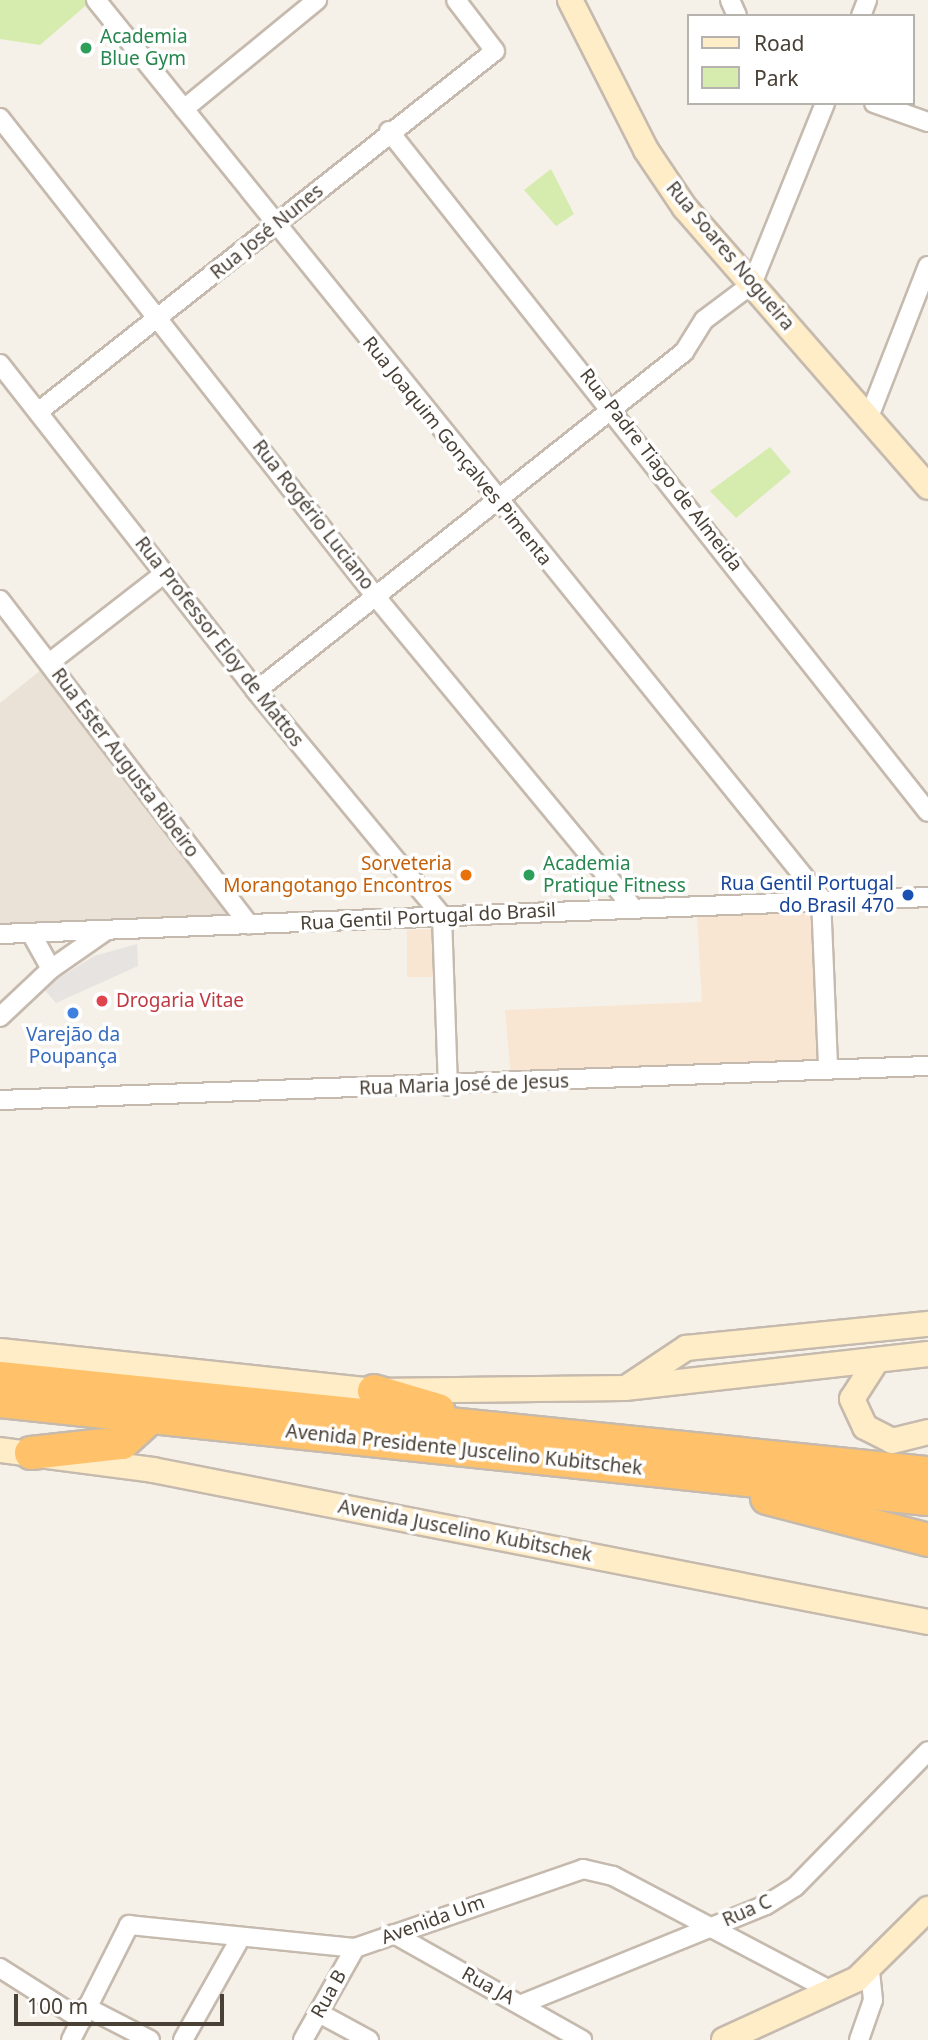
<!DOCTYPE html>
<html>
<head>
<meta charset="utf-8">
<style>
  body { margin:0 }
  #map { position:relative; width:928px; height:2040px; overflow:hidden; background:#f5f0e8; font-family:"Noto Sans",sans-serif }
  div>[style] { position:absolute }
  .residential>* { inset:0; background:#eae2d6 }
  .commercial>* { inset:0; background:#f8e5d2 }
  .green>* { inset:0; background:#d5ecae }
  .parking>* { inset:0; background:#e6e3e0 }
  .roads { filter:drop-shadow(2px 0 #c5baad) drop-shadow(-2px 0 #c5baad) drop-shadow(0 2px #c5baad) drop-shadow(0 -2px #c5baad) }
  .street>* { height:18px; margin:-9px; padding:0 9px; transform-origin:9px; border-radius:9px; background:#fff }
  .secondary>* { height:24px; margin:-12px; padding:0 12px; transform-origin:12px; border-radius:12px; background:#ffedc8 }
  .highway>* { height:32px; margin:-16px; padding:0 16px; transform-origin:16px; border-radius:16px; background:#ffc169 }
  .dots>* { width:19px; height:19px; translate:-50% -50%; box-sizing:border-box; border:4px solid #fff; border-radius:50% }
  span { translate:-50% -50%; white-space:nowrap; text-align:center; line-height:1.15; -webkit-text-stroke:7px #fff; paint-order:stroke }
  .leisure-label { font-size:19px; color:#27864d }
  .left { translate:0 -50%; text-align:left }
  .street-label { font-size:19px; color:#494036 }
  .food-label { font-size:19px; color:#c56008 }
  .right { translate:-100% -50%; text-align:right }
  .transit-label { font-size:19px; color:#164399 }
  .health-label { font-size:19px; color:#be3a42 }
  .shop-label { font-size:19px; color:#366cbe }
  .legend { position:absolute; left:687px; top:14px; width:228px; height:91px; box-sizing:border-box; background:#fff; border:2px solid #b6b3af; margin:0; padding:9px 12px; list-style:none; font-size:21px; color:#494036 }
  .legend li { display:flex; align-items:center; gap:14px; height:35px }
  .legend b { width:35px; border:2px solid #b6b3af }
  .scale { position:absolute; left:14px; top:1994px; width:210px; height:32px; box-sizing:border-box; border:4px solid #494036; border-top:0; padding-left:9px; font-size:21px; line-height:24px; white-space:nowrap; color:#494036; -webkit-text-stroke:5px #fff; paint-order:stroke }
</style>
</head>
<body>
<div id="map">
  <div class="residential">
    <i style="clip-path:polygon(41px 670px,233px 915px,0 928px,0 703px)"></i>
  </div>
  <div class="commercial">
    <i style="clip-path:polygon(814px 912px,822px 1064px,511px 1076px,505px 1010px,702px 1002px,697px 915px)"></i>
    <i style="clip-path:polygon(433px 929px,433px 977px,407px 977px,407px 930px)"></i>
  </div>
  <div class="green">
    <i style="clip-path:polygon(0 0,90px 0,91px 1px,40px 45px,0 39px)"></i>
    <i style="clip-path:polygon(551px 169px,574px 214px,556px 226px,524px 190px)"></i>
    <i style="clip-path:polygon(770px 447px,791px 472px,736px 518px,710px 491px)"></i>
  </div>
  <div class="parking">
    <i style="clip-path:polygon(137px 944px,138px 966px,56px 1003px,43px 988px,94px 956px)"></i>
  </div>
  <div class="roads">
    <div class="street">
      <i style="left:96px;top:0;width:1154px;rotate:51.08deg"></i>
      <i style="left:730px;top:0;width:17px;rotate:66deg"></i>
      <i style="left:861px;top:16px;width:17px;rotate:-69deg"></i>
      <i style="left:874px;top:103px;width:57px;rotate:19.4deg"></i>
      <i style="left:184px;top:109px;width:172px;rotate:-39.3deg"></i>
      <i style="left:0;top:118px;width:609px;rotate:51.87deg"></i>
      <i style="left:376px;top:597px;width:402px;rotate:50.4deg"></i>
      <i style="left:389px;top:131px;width:868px;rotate:51.64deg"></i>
      <i style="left:0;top:364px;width:415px;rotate:51.9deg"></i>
      <i style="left:256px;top:691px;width:292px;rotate:50.4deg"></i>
      <i style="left:442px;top:916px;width:170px;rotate:88deg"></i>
      <i style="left:38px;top:412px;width:582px;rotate:-38.31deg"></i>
      <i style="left:495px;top:51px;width:64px;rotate:-127.4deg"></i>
      <i style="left:869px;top:417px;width:162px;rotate:-68.7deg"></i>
      <i style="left:0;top:600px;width:409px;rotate:52.5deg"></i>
      <i style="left:49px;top:663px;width:147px;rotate:-37.8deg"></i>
      <i style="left:256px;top:691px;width:546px;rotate:-38.38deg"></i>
      <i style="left:684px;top:352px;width:38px;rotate:-58deg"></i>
      <i style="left:704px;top:320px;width:60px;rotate:-36.9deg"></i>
      <i style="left:752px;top:284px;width:195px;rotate:-68deg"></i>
      <i style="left:821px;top:898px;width:170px;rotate:87.6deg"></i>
      <i style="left:31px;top:933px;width:41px;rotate:60.9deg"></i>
      <i style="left:0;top:934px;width:929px;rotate:-2.28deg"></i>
      <i style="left:0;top:1017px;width:70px;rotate:-43.3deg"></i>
      <i style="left:51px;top:969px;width:65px;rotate:-34.9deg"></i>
      <i style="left:0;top:1100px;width:929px;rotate:-2.1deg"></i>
      <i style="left:394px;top:1934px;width:216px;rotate:29.4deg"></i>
      <i style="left:0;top:1968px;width:97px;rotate:32.4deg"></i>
      <i style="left:522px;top:2004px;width:263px;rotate:-22.1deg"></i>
      <i style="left:766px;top:1905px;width:34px;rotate:-32deg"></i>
      <i style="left:795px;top:1887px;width:190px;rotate:-45.6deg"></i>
      <i style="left:86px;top:2007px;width:72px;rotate:27.3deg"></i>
      <i style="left:319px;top:2013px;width:57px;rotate:28.4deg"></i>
      <i style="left:71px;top:2040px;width:129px;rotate:-63.2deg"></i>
      <i style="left:129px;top:1925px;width:227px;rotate:5.8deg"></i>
      <i style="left:355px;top:1948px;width:241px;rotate:-19.1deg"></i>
      <i style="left:583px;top:1869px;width:31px;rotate:13deg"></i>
      <i style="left:613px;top:1876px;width:249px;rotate:27.8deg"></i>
      <i style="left:183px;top:2040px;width:116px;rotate:-60.6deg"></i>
      <i style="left:303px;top:2040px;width:106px;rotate:-60.5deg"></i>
      <i style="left:859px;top:2040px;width:42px;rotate:-70.7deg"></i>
      <i style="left:873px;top:2000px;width:30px;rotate:-96deg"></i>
    </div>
    <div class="secondary">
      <i style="left:570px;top:0;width:168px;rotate:63.1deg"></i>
      <i style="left:646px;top:150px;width:70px;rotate:56.1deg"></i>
      <i style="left:685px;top:208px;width:370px;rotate:48.9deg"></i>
      <i style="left:0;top:1351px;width:376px;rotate:6.1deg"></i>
      <i style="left:374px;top:1391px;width:251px;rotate:-0.7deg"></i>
      <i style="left:625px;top:1388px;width:305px;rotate:-6.4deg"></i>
      <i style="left:877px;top:1360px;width:46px;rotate:122.7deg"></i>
      <i style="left:852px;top:1399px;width:31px;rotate:65deg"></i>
      <i style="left:865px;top:1427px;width:30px;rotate:27deg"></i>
      <i style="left:892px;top:1441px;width:37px;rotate:-14deg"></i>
      <i style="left:629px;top:1386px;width:69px;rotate:-33.7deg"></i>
      <i style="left:686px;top:1348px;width:243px;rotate:-5.7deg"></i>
      <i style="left:0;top:1450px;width:154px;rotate:7.4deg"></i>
      <i style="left:153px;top:1470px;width:790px;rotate:11.1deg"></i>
      <i style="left:724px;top:2040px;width:146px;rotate:-24.6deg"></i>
      <i style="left:857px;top:1979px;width:100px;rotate:-44.6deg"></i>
    </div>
    <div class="highway">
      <i style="left:0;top:1378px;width:933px;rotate:5.85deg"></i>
      <i style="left:374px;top:1391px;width:67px;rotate:16.5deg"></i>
      <i style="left:0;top:1401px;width:933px;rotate:6.03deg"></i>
      <i style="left:31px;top:1453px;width:92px;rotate:-6.3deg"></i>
      <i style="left:122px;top:1443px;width:39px;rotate:-42deg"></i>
      <i style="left:767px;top:1498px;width:166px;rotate:14.6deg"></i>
    </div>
  </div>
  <div class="dots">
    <i style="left:86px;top:48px;background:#2e9e5b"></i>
    <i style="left:466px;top:875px;background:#e8710a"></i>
    <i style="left:529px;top:875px;background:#2e9e5b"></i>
    <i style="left:908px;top:895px;background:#1a4fb4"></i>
    <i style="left:102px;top:1001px;background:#e0444e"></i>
    <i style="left:73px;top:1013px;background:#3f7fe0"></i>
  </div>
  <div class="leisure-label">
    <span class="left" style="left:100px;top:48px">Academia<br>Blue Gym</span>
    <span class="left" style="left:543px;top:875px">Academia<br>Pratique Fitness</span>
  </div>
  <div class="street-label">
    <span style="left:267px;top:232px;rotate:-39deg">Rua José Nunes</span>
    <span style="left:730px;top:256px;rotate:50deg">Rua Soares Nogueira</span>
    <span style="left:457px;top:451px;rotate:51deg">Rua Joaquim Gonçalves Pimenta</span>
    <span style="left:661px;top:470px;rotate:52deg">Rua Padre Tiago de Almeida</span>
    <span style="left:313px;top:515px;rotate:52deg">Rua Rogério Luciano</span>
    <span style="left:219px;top:642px;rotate:52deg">Rua Professor Eloy de Mattos</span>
    <span style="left:125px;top:763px;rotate:53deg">Rua Ester Augusta Ribeiro</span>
    <span style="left:428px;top:917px;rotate:-3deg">Rua Gentil Portugal do Brasil</span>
    <span style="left:464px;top:1085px;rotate:-2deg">Rua Maria José de Jesus</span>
    <span style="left:464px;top:1450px;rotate:6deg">Avenida Presidente Juscelino Kubitschek</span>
    <span style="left:465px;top:1531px;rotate:11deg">Avenida Juscelino Kubitschek</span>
    <span style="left:747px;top:1911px;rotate:-24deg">Rua C</span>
    <span style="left:433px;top:1920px;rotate:-20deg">Avenida Um</span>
    <span style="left:488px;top:1986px;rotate:29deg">Rua JA</span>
    <span style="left:329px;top:1994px;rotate:-61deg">Rua B</span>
  </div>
  <div class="food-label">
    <span class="right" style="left:452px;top:875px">Sorveteria<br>Morangotango Encontros</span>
  </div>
  <div class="transit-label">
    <span class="right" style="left:894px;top:895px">Rua Gentil Portugal<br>do Brasil 470</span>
  </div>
  <div class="health-label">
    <span class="left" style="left:116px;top:1001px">Drogaria Vitae</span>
  </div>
  <div class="shop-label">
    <span style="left:73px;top:1046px">Varejão da<br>Poupança</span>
  </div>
  <ul class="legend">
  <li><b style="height:9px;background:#ffedc8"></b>Road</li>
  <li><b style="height:19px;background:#d5ecae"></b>Park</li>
  </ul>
  <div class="scale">100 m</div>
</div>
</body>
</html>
